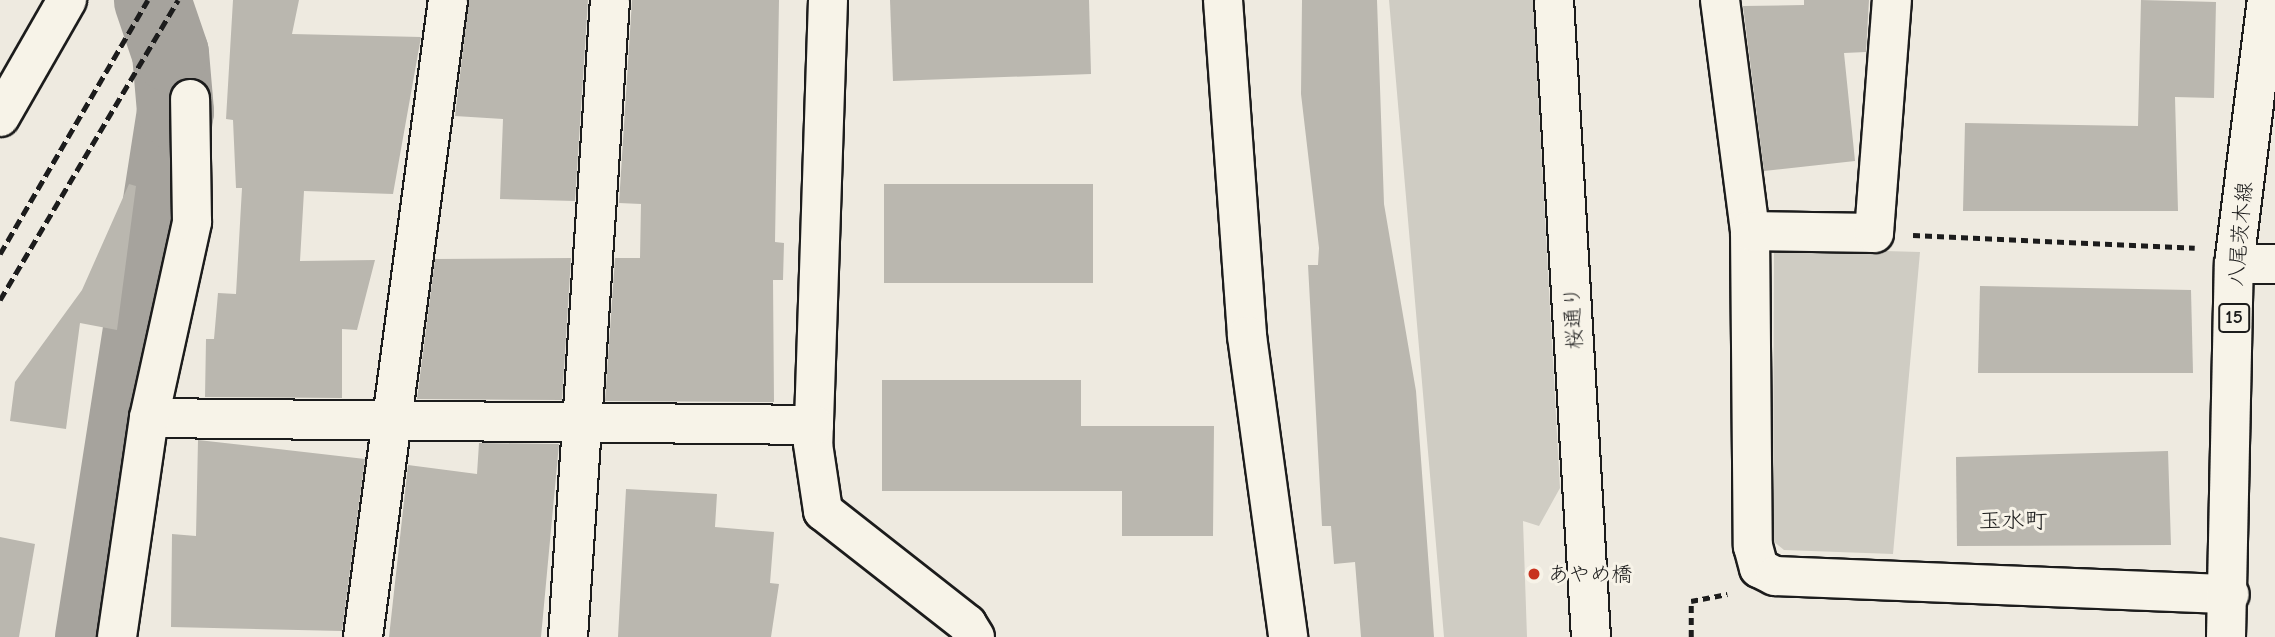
<!DOCTYPE html>
<html>
<head>
<meta charset="utf-8">
<style>
  body { margin:0 }
  #map { position:relative; width:2275px; height:637px; overflow:hidden; background:#eeeae0; font-family:"Comic Neue","Klee One",sans-serif }
  div>[style] { position:absolute }
  .green>* { inset:0; background:#cfccc3 }
  .river>* { height:77px; margin:-38.5px; padding:0 38.5px; transform-origin:38.5px; border-radius:38.5px; background:#a6a39d }
  .building>* { inset:0; background:#bab7af }
  .path>* { height:4.5px; margin-top:-2.25px; transform-origin:0; background:repeating-linear-gradient(90deg,#1c1c1c 0 7px,transparent 0 12px) }
  .roads { filter:drop-shadow(2px 0 #1c1c1c) drop-shadow(-2px 0 #1c1c1c) drop-shadow(0 2px #1c1c1c) drop-shadow(0 -2px #1c1c1c) }
  .minor>* { height:38px; margin:-19px; padding:0 19px; transform-origin:19px; border-radius:19px; background:#f7f3e8 }
  .major>* { height:38px; margin:-19px; padding:0 19px; transform-origin:19px; border-radius:19px; background:#f7f3e8 }
  .rail>* { height:5px; margin-top:-2.5px; transform-origin:0; background:repeating-linear-gradient(90deg,#1c1c1c 0 10px,transparent 0 15px) }
  .dots>* { width:19px; height:19px; translate:-50% -50%; box-sizing:border-box; border:4px solid #f7f3e8; border-radius:50% }
  span { translate:-50% -50%; white-space:nowrap; text-align:center; line-height:1.15; -webkit-text-stroke:6px #f7f3e8; paint-order:stroke }
  .shield-label span { padding:2px 5px; background:#f7f3e8; border:2px solid; border-radius:5px; -webkit-text-stroke-width:0 }
  .shield-label { font-size:19px; color:#1c1c1c; font-weight:700 }
  .street-label { font-size:21px; color:#1c1c1c }
  .poi-label { font-size:21px; color:#1c1c1c }
  .left { translate:0 -50%; text-align:left }
  .neighbourhood-label { font-size:23px; color:#1c1c1c }
</style>
</head>
<body>
<div id="map">
  <div class="green">
    <i style="clip-path:polygon(1389px 0,1533px 0,1560px 488px,1539px 526px,1523px 521px,1527px 637px,1444px 637px)"></i>
    <i style="clip-path:polygon(1774px 248px,1920px 252px,1893px 554px,1784px 550px,1773px 541px)"></i>
  </div>
  <div class="river">
    <i style="left:93px;top:637px;width:532px;rotate:-81.14deg"></i>
    <i style="left:175px;top:111px;width:58px;rotate:-94.9deg"></i>
    <i style="left:170px;top:53px;width:56px;rotate:-108.8deg"></i>
  </div>
  <div class="building">
    <i style="clip-path:polygon(233px 0,299px 0,292px 34px,421px 37px,393px 194px,304px 191px,300px 261px,375px 260px,357px 330px,342px 329px,342px 398px,205px 397px,206px 339px,214px 339px,218px 293px,236px 294px,242px 188px,236px 188px,233px 120px,226px 119px)"></i>
    <i style="clip-path:polygon(469px 0,588px 0,575px 201px,500px 199px,503px 119px,455px 116px)"></i>
    <i style="clip-path:polygon(632px 0,779px 0,775px 242px,784px 243px,783px 280px,773px 280px,774px 402px,605px 401px,615px 258px,640px 258px,641px 204px,619px 203px)"></i>
    <i style="clip-path:polygon(890px 0,1089px 0,1091px 74px,893px 81px)"></i>
    <i style="clip-path:polygon(1302px 0,1377px 0,1384px 204px,1416px 391px,1434px 637px,1361px 637px,1355px 562px,1334px 564px,1331px 526px,1322px 526px,1308px 265px,1318px 265px,1319px 248px,1301px 94px)"></i>
    <i style="clip-path:polygon(1804px 0,1869px 0,1866px 52px,1844px 53px,1855px 161px,1764px 171px,1743px 6px,1804px 5px)"></i>
    <i style="clip-path:polygon(2141px 0,2216px 2px,2214px 98px,2175px 97px,2178px 211px,1963px 211px,1965px 123px,2138px 126px)"></i>
    <i style="clip-path:polygon(129px 184px,136px 186px,117px 330px,80px 323px,66px 429px,10px 421px,15px 382px,82px 290px)"></i>
    <i style="clip-path:polygon(884px 184px,1093px 184px,1093px 283px,884px 283px)"></i>
    <i style="clip-path:polygon(571px 258px,562px 400px,417px 399px,435px 259px)"></i>
    <i style="clip-path:polygon(1980px 286px,2191px 290px,2193px 373px,1978px 373px)"></i>
    <i style="clip-path:polygon(882px 380px,1081px 380px,1081px 426px,1214px 426px,1213px 536px,1122px 536px,1122px 491px,882px 491px)"></i>
    <i style="clip-path:polygon(198px 440px,365px 459px,342px 631px,171px 627px,172px 534px,196px 536px)"></i>
    <i style="clip-path:polygon(479px 443px,559px 444px,541px 637px,389px 637px,408px 465px,477px 474px)"></i>
    <i style="clip-path:polygon(2168px 451px,2171px 545px,1957px 546px,1956px 457px)"></i>
    <i style="clip-path:polygon(626px 489px,717px 494px,715px 527px,774px 532px,770px 583px,779px 584px,771px 637px,618px 637px)"></i>
    <i style="clip-path:polygon(0 537px,35px 544px,19px 637px,0 637px)"></i>
  </div>
  <div class="path">
    <i style="left:1913px;top:235px;width:282px;rotate:2.6deg"></i>
    <i style="left:1691px;top:637px;width:36px;rotate:-90deg"></i>
    <i style="left:1691px;top:601px;width:37px;rotate:-11deg"></i>
  </div>
  <div class="roads">
    <div class="minor">
      <i style="left:828px;top:0;width:444px;rotate:91.9deg"></i>
      <i style="left:813px;top:444px;width:68px;rotate:81.5deg"></i>
      <i style="left:823px;top:511px;width:183px;rotate:38.1deg"></i>
      <i style="left:967px;top:624px;width:15px;rotate:58deg"></i>
      <i style="left:1223px;top:0;width:337px;rotate:85.9deg"></i>
      <i style="left:1247px;top:336px;width:304px;rotate:82.2deg"></i>
      <i style="left:1554px;top:0;width:638px;rotate:86.68deg"></i>
      <i style="left:1720px;top:0;width:233px;rotate:82.6deg"></i>
      <i style="left:1750px;top:231px;width:315px;rotate:89.5deg"></i>
      <i style="left:1753px;top:546px;width:23px;rotate:75deg"></i>
      <i style="left:1759px;top:568px;width:18px;rotate:27deg"></i>
      <i style="left:1775px;top:576px;width:455px;rotate:2.3deg"></i>
      <i style="left:0;top:117px;width:135px;rotate:-60.2deg"></i>
      <i style="left:1750px;top:231px;width:124px;rotate:0.9deg"></i>
      <i style="left:1874px;top:233px;width:234px;rotate:-85.6deg"></i>
      <i style="left:2234px;top:264px;width:41px"></i>
      <i style="left:149px;top:418px;width:665px;rotate:0.6deg"></i>
      <i style="left:117px;top:637px;width:221px;rotate:-81.7deg"></i>
      <i style="left:149px;top:418px;width:201px;rotate:-77.6deg"></i>
      <i style="left:192px;top:222px;width:123px;rotate:-90.9deg"></i>
      <i style="left:363px;top:637px;width:643px;rotate:-82.4deg"></i>
      <i style="left:568px;top:637px;width:638px;rotate:-86.23deg"></i>
    </div>
    <div class="major">
      <i style="left:2226px;top:637px;width:373px;rotate:-88.8deg"></i>
      <i style="left:2234px;top:264px;width:266px;rotate:-82.9deg"></i>
    </div>
  </div>
  <div class="rail">
    <i style="left:0;top:254px;width:294px;rotate:-59.8deg"></i>
    <i style="left:0;top:300px;width:349px;rotate:-59.3deg"></i>
  </div>
  <div class="dots">
    <i style="left:1534px;top:574px;background:#c8321e"></i>
  </div>
  <div class="shield-label">
    <span style="left:2234px;top:318px">15</span>
  </div>
  <div class="street-label">
    <span style="left:2240px;top:234px;rotate:-85deg">八尾茨木線</span>
    <span style="left:1573px;top:318px;rotate:-93deg">桜通り</span>
  </div>
  <div class="poi-label">
    <span class="left" style="left:1548px;top:574px">あやめ橋</span>
  </div>
  <div class="neighbourhood-label">
    <span style="left:2013px;top:521px">玉水町</span>
  </div>
</div>
</body>
</html>
